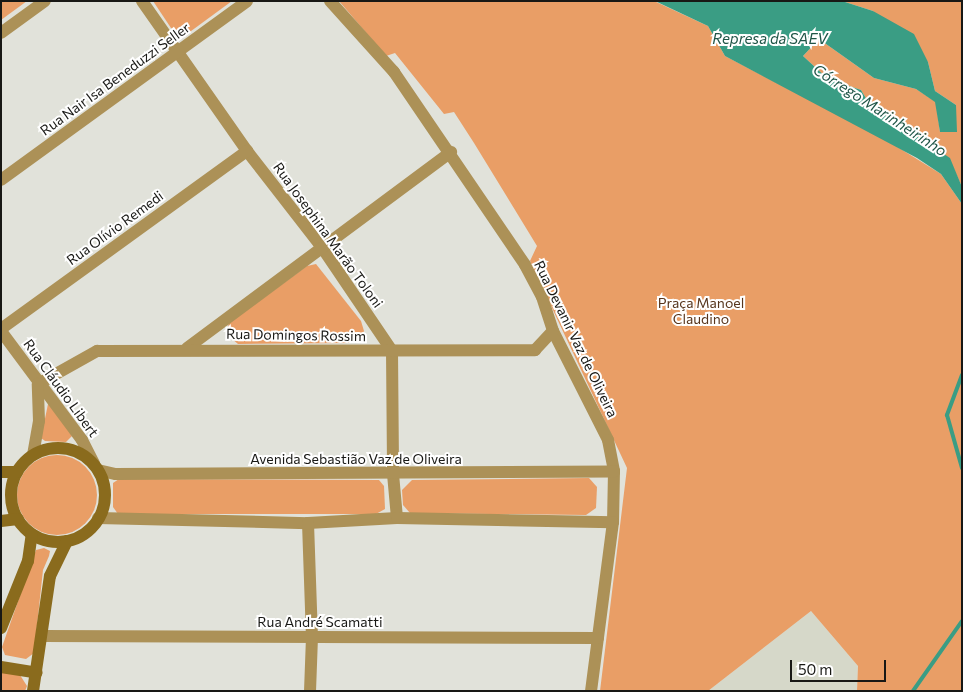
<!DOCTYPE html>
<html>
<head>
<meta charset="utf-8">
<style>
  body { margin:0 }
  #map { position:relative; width:963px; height:692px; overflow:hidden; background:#e1e2da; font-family:Commissioner,sans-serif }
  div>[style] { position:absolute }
  .built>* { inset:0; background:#d6d8c9 }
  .green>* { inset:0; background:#e99e66 }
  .round { border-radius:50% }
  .water>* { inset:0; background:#3a9d84 }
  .stream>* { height:4px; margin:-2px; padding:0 2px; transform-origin:2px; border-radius:2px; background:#3a9d84 }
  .street>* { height:12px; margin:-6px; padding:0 6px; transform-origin:6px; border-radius:6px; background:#ac9157 }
  .secondary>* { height:12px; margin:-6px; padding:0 6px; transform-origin:6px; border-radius:6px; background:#8a6b1d }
  .secondary>.ring { margin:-6px; padding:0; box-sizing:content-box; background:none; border:12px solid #8a6b1d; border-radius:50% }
  span { translate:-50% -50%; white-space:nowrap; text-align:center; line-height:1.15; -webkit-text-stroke:4px #fff; paint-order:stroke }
  .street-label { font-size:14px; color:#181815 }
  .park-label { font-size:14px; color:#57351c }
  .water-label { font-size:15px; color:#1f5547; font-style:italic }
  .frame { position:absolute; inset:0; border:2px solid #181815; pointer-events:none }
  .scale { position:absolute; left:790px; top:660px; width:96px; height:22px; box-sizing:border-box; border:2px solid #181815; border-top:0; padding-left:6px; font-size:15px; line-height:18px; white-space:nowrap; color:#181815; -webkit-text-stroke:4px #fff; paint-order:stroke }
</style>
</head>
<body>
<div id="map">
  <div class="built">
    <i style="clip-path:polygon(811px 611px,858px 666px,857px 691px,708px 691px)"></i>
  </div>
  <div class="green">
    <i style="clip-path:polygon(1px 1px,27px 1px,1px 20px)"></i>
    <i style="clip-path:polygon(153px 1px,232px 1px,187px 34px,171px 28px)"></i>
    <i style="clip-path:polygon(339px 1px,654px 1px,708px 26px,725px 56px,883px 138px,941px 174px,962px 204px,962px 691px,857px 691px,858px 666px,811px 611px,708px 691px,600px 691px,627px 468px,530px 261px,537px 246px,474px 143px,454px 112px,444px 114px,395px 53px,386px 56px)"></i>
    <i style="clip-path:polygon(842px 1px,962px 1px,962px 187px,949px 158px,870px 105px,861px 90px,828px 79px,803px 56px,819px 39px,874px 78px,916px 89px,936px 102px,940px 132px,956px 105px,935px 91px,928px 62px,873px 11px)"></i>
    <i style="clip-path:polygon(316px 264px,361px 321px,364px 331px,360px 338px,351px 343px,238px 344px,231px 338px,227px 331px,229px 323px,307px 266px)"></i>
    <i style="clip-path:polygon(48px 404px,51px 404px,72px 436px,66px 442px,45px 441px,41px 438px)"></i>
    <i class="round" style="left:17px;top:455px;width:80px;height:80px"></i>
    <i style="clip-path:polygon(589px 478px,597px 487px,596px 508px,586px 515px,410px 513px,403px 505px,402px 490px,412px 480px)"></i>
    <i style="clip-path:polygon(119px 479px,379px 480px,384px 486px,385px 509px,376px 514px,118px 514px,113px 507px,113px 483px)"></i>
    <i style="clip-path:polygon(44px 548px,50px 551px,49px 556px,43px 570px,34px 653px,26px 659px,5px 655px,2px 647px,36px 550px)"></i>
    <i style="clip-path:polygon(1px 672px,20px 675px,27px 686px,25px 691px,1px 691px)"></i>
  </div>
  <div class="water">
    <i style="clip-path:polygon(655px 1px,842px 1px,873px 11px,914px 34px,928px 62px,935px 91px,956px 105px,957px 132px,940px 132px,935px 102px,916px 89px,874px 78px,819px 39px,803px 56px,828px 79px,861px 90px,870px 105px,950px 158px,962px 187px,962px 204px,941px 174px,917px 158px,725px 56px,708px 26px)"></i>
  </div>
  <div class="stream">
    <i style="left:962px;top:375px;width:43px;rotate:110.6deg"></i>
    <i style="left:947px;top:415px;width:55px;rotate:74.2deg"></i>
    <i style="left:913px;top:691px;width:85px;rotate:-55deg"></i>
  </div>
  <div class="street">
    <i style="left:142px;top:1px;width:183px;rotate:55deg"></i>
    <i style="left:247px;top:151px;width:120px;rotate:52.1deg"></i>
    <i style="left:321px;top:246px;width:127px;rotate:55.9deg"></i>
    <i style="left:392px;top:351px;width:123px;rotate:89.5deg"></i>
    <i style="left:393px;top:474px;width:44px;rotate:84.8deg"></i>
    <i style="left:330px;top:1px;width:96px;rotate:48deg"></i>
    <i style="left:394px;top:72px;width:233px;rotate:55.8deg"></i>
    <i style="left:525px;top:265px;width:36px;rotate:62deg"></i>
    <i style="left:542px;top:297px;width:36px;rotate:72deg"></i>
    <i style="left:553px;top:331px;width:122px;rotate:63.2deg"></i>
    <i style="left:608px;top:440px;width:32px;rotate:79deg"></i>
    <i style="left:614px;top:471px;width:51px;rotate:91.1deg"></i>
    <i style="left:613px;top:522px;width:170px;rotate:97.4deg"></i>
    <i style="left:1px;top:33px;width:54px;rotate:-36deg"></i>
    <i style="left:1px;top:180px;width:304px;rotate:-36deg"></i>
    <i style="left:1px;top:329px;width:304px;rotate:-35.9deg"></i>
    <i style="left:1px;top:331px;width:136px;rotate:53.4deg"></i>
    <i style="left:82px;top:440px;width:27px;rotate:63deg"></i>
    <i style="left:187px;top:348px;width:329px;rotate:-36.6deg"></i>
    <i style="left:38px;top:384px;width:68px;rotate:-29.2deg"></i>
    <i style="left:97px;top:351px;width:438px;rotate:-0.1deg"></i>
    <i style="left:535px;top:350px;width:26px;rotate:-47deg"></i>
    <i style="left:33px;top:455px;width:35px;rotate:-80deg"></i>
    <i style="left:39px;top:421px;width:37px;rotate:-92deg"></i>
    <i style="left:98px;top:470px;width:18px;rotate:13deg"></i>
    <i style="left:116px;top:474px;width:498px;rotate:-0.3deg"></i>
    <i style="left:98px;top:518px;width:210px;rotate:1.4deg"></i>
    <i style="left:308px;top:523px;width:89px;rotate:-3.2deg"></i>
    <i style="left:397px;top:518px;width:216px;rotate:1.1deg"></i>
    <i style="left:308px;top:523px;width:114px;rotate:88deg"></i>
    <i style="left:312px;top:637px;width:54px;rotate:92.1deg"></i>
    <i style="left:43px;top:636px;width:555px;rotate:0.21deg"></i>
  </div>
  <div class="secondary">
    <i class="ring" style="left:11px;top:448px;width:82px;height:82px"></i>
    <i style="left:1px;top:472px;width:16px"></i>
    <i style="left:1px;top:521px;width:17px;rotate:-7deg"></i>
    <i style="left:1px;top:628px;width:72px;rotate:-68.1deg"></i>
    <i style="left:28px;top:561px;width:27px;rotate:-82deg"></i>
    <i style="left:1px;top:667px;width:36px;rotate:9deg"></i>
    <i style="left:33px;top:691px;width:116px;rotate:-81.6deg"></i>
    <i style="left:50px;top:576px;width:39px;rotate:-64deg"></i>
  </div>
  <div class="street-label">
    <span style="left:115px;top:79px;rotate:-36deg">Rua Nair Isa Beneduzzi Seller</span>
    <span style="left:115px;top:228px;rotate:-36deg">Rua Olívio Remedi</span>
    <span style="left:328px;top:235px;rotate:54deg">Rua Josephina Marão Toloni</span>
    <span style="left:296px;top:335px;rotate:1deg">Rua Domingos Rossim</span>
    <span style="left:576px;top:339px;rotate:64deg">Rua Devanir Vaz de Oliveira</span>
    <span style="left:61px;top:388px;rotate:54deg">Rua Cláudio Libert</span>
    <span style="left:356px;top:459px">Avenida Sebastião Vaz de Oliveira</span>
    <span style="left:320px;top:622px">Rua André Scamatti</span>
  </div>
  <div class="park-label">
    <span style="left:701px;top:311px">Praça Manoel<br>Claudino</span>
  </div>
  <div class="water-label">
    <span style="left:770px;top:39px">Represa da SAEV</span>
    <span style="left:880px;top:110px;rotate:33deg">Córrego Marinheirinho</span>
  </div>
  <div class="frame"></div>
  <div class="scale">50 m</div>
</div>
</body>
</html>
